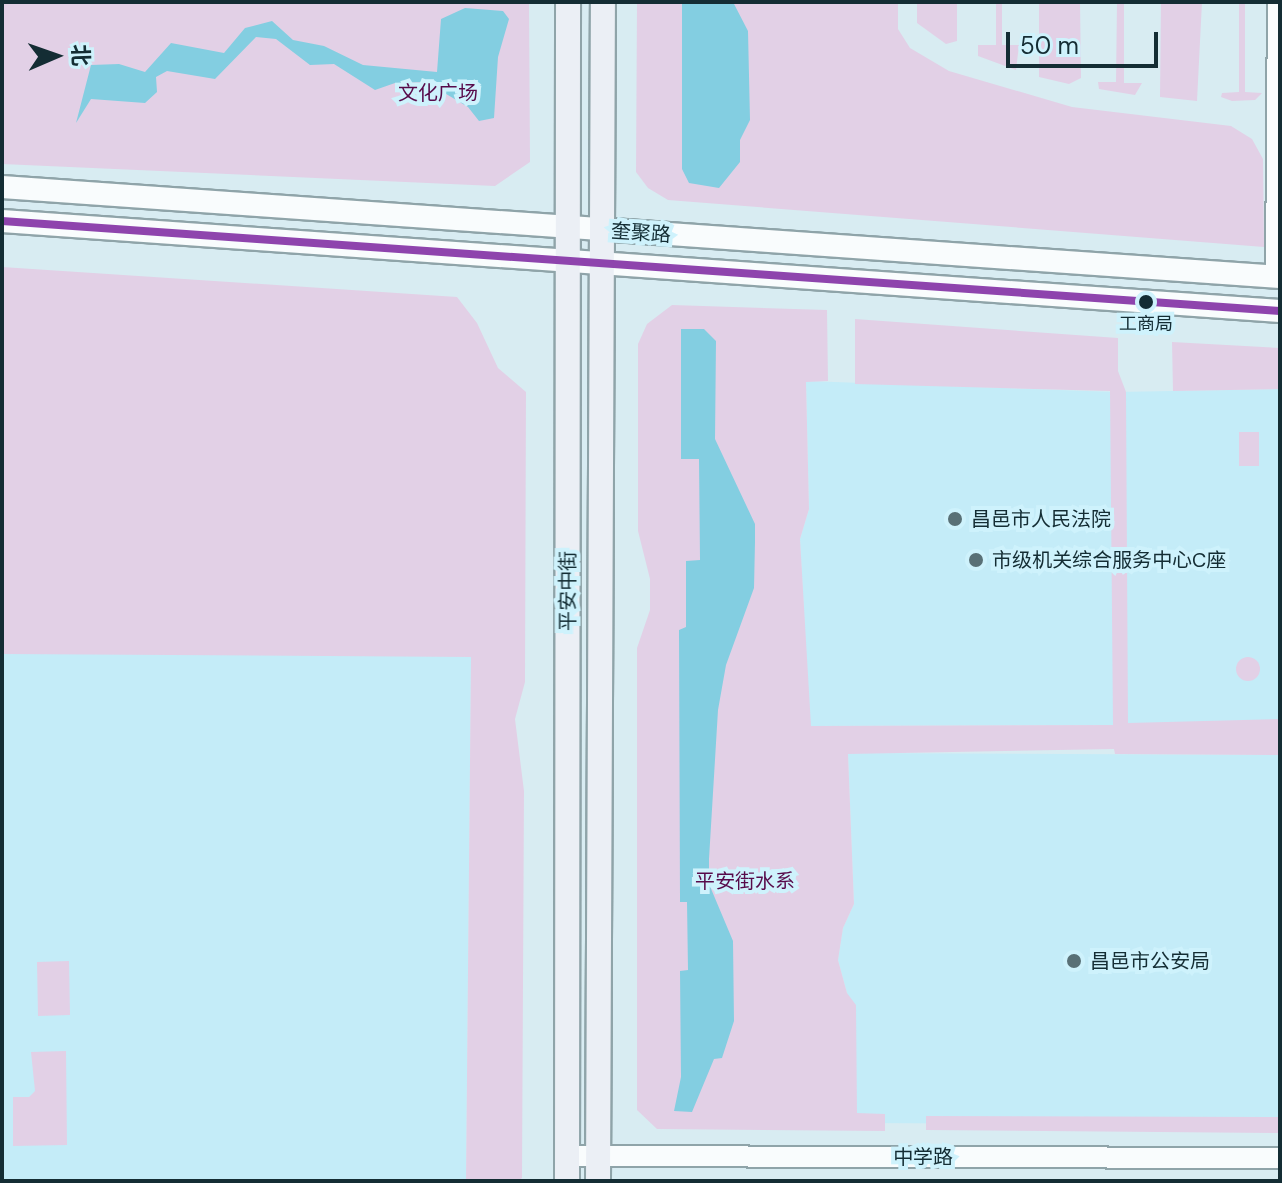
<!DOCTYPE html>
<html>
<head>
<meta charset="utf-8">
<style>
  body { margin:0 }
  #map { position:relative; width:1282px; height:1183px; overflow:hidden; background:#d8ecf2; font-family:"DM Sans","Noto Sans SC",sans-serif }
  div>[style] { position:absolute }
  .built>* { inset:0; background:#c4ecf8 }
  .green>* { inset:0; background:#e2d0e6 }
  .round { border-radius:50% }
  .water>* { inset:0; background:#83cee1 }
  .roads { filter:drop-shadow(2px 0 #8fa4a9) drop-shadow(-2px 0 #8fa4a9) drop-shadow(0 2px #8fa4a9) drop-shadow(0 -2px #8fa4a9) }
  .minor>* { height:16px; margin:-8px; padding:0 8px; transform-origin:8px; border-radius:8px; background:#f9fcfd }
  .tertiary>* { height:20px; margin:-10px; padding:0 10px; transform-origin:10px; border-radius:10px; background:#f9fcfd }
  .secondary>* { height:22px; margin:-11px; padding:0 11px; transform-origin:11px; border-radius:11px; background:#f9fcfd }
  .primary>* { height:24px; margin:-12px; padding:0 12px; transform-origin:12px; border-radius:12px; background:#ebeff5 }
  .bus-1>* { height:8px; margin:-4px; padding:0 4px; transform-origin:4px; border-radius:4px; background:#8e44ad }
  .dots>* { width:22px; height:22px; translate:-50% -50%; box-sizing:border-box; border:4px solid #cef2fc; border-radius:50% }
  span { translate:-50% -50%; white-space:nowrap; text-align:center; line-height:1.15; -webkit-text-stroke:8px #cef2fc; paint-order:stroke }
  .bus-label { font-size:18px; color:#142d34 }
  .park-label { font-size:20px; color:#570a4a }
  .street-label { font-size:20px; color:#142d34 }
  .poi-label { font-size:20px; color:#142d34 }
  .left { translate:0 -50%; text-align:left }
  .frame { position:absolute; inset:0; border:4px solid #142d34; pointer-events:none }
  .north { position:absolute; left:16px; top:16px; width:80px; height:80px; -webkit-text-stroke:6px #cef2fc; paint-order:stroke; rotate:88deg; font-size:22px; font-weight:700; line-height:32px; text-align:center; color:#142d34 }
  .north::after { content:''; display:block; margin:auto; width:28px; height:36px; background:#142d34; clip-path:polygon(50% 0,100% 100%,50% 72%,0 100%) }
  .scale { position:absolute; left:1006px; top:32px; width:152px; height:36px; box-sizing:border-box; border:4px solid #142d34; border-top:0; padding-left:10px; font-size:24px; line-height:28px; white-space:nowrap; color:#142d34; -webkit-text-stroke:6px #cef2fc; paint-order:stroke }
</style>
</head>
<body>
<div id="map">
  <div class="built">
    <i style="clip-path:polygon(2px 335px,474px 351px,466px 1181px,2px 1181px)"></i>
    <i style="clip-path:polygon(806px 381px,1116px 392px,1280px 389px,1280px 744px,1121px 725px,810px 726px,800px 539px,809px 509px)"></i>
    <i style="clip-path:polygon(848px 753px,1280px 755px,1280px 1125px,857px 1123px,847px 993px,838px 960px,843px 928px,854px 904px)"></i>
  </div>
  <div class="green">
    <i style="clip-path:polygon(2px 2px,529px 2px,530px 162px,495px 186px,2px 164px)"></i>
    <i style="clip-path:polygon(637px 2px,898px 2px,898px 29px,910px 48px,949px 71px,1072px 107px,1231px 126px,1252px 139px,1263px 159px,1264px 247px,668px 200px,648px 188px,636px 172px)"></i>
    <i style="clip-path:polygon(917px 2px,957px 2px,957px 41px,946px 44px,917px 23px)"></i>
    <i style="clip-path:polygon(996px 2px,1002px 2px,1002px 45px,1019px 45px,1016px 70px,978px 56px,978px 45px,996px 45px)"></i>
    <i style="clip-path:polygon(1039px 2px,1080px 2px,1081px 78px,1069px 84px,1039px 77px)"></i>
    <i style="clip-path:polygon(1117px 2px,1124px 2px,1124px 83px,1142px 83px,1135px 95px,1099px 89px,1098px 82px,1116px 82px)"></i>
    <i style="clip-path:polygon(1161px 2px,1202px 2px,1197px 101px,1160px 97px)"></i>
    <i style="clip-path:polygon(1239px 2px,1245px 2px,1245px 92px,1262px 93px,1255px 100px,1232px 101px,1221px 97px,1222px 93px,1239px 92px)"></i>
    <i style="clip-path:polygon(2px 267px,457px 297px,477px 323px,498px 368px,526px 392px,525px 682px,515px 719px,524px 791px,522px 1178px,518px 1181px,466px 1181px,471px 657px,2px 654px)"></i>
    <i style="clip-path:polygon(672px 305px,827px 310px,828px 381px,806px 382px,809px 509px,800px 539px,811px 726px,1113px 725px,1110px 391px,855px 384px,855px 319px,1118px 338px,1118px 371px,1126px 392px,1128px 723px,1280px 719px,1280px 755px,1115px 754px,1114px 749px,848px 754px,854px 904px,843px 928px,838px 960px,847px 993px,856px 1005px,857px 1113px,885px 1114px,885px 1131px,657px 1129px,637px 1110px,637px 648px,650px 610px,650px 579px,638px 531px,638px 344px,647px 324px)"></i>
    <i style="clip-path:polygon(1172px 342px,1280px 348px,1280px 389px,1173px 391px)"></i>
    <i style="clip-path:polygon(1239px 432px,1259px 432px,1259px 466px,1239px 466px)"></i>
    <i class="round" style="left:1236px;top:657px;width:24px;height:24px"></i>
    <i style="clip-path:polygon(69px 961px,70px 1015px,38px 1016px,37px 962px)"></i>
    <i style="clip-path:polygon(66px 1051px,67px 1145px,13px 1146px,13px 1097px,29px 1097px,35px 1091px,31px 1052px)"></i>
    <i style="clip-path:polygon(926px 1116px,1280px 1117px,1280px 1133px,926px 1130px)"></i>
  </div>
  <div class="water">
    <i style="clip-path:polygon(682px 2px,733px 2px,748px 31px,750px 120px,740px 140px,740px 162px,719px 188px,689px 183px,682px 169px)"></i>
    <i style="clip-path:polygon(465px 8px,503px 11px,509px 19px,498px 57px,494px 118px,479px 121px,468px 107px,426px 82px,395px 83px,375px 90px,334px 64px,310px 65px,276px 39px,256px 37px,215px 79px,167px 71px,156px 77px,157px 92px,145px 103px,91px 99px,76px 123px,91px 65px,119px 64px,145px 72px,171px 43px,224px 53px,245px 28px,272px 21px,293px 40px,324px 46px,363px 65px,437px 72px,441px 19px)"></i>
    <i style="clip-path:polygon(681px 329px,704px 329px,716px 341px,715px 439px,755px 524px,755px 542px,754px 588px,726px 665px,718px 710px,709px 859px,709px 884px,733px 941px,734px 1021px,722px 1058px,714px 1059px,692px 1112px,674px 1111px,681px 1077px,680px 971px,688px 970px,687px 902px,680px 902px,679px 630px,686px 627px,686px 561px,700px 560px,699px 459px,681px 459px)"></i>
  </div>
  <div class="roads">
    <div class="minor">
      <i style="left:1274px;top:277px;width:275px;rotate:-89.6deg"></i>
    </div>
    <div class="tertiary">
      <i style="left:567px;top:1156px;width:713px;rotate:0.16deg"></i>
    </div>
    <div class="secondary">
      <i style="left:2px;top:187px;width:1281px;rotate:4.03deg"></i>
      <i style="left:2px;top:221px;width:1281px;rotate:4.03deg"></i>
    </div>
    <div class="primary">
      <i style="left:567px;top:1181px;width:1179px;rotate:-89.95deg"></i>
      <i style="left:598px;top:1181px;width:1179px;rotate:-89.76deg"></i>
    </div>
  </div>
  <div class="bus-1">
    <i style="left:2px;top:221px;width:1281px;rotate:4.03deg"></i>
  </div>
  <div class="dots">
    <i style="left:1146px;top:302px;background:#142d34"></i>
    <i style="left:955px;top:519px;background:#597076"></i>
    <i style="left:976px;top:560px;background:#597076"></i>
    <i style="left:1074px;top:961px;background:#597076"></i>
  </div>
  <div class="bus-label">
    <span style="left:1146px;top:324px">工商局</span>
  </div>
  <div class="park-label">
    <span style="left:438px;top:93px">文化广场</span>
    <span style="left:745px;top:881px">平安街水系</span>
  </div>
  <div class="street-label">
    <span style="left:641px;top:233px;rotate:4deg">奎聚路</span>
    <span style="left:568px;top:591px;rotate:-90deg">平安中街</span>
    <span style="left:923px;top:1157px">中学路</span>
  </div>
  <div class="poi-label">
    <span class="left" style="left:971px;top:519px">昌邑市人民法院</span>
    <span class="left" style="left:992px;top:560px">市级机关综合服务中心C座</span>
    <span class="left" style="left:1090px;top:961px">昌邑市公安局</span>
  </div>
  <div class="frame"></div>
  <div class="north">北</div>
  <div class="scale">50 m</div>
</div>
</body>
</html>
